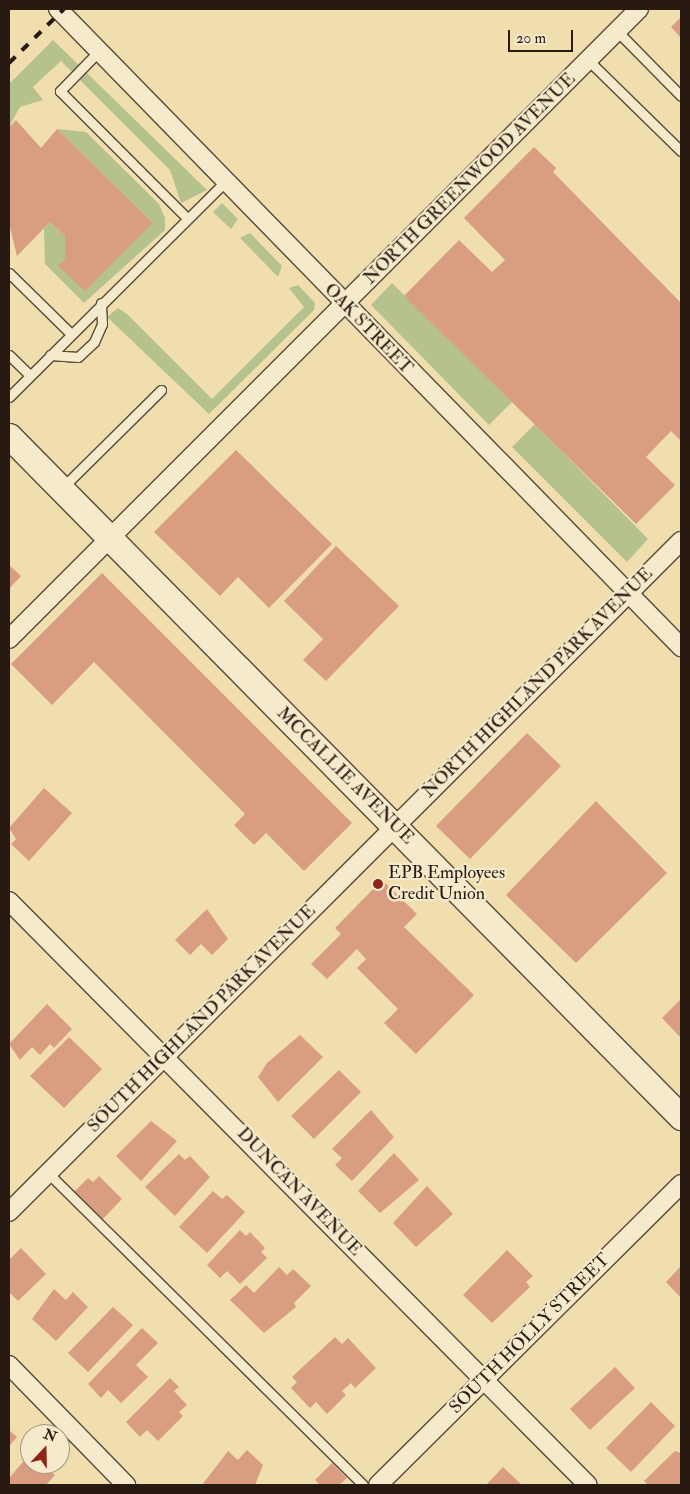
<!DOCTYPE html>
<html>
<head>
<meta charset="utf-8">
<style>
  body { margin:0 }
  #map { position:relative; width:690px; height:1494px; overflow:hidden; background:#f0deaf; font-family:"IM FELL Double Pica",serif }
  div>[style] { position:absolute }
  .green>* { inset:0; background:#b5c28e }
  .building>* { inset:0; background:#d99e81 }
  .roads { filter:drop-shadow(1px 0 #5b4b38) drop-shadow(-1px 0 #5b4b38) drop-shadow(0 1px #5b4b38) drop-shadow(0 -1px #5b4b38) }
  .service>* { height:9px; margin:-4.5px; padding:0 4.5px; transform-origin:4.5px; border-radius:4.5px; background:#f5eacb }
  .minor>* { height:18px; margin:-9px; padding:0 9px; transform-origin:9px; border-radius:9px; background:#f5eacb }
  .secondary>* { height:25px; margin:-12.5px; padding:0 12.5px; transform-origin:12.5px; border-radius:12.5px; background:#f5eacb }
  .rail>* { height:4px; margin-top:-2px; transform-origin:0; background:repeating-linear-gradient(90deg,#291a11 0 9px,transparent 0 18px) }
  .dots>* { width:14px; height:14px; translate:-50% -50%; box-sizing:border-box; border:2px solid #f5eacb; border-radius:50% }
  span { translate:-50% -50%; white-space:nowrap; text-align:center; line-height:1.15; -webkit-text-stroke:4.5px #f5eacb; paint-order:stroke }
  .street-label { font-size:18px; color:#291a11 }
  .poi-label { font-size:18px; color:#291a11 }
  .left { translate:0 -50%; text-align:left }
  .frame { position:absolute; inset:0; border:10px solid #291a11; pointer-events:none }
  .north { position:absolute; left:20px; top:1424px; width:50px; height:50px; box-sizing:border-box; background:#f5eacb; border:1px solid #a39781; border-radius:50%; rotate:21deg; font-size:14px; font-weight:700; line-height:20px; text-align:center; color:#291a11 }
  .north::after { content:''; display:block; margin:auto; width:18px; height:22px; background:#8f2418; clip-path:polygon(50% 0,100% 100%,50% 72%,0 100%) }
  .scale { position:absolute; left:508px; top:30px; width:65px; height:22px; box-sizing:border-box; border:2px solid #291a11; border-top:0; padding-left:6px; font-size:15px; line-height:18px; white-space:nowrap; color:#291a11; -webkit-text-stroke:4px #f5eacb; paint-order:stroke }
</style>
</head>
<body>
<div id="map">
  <div class="green">
    <i style="clip-path:polygon(53px 40px,207px 190px,181px 203px,170px 170px,61px 61px,33px 87px,43px 100px,20px 107px,9px 127px,9px 84px)"></i>
    <i style="clip-path:polygon(57px 129px,86px 132px,159px 204px,165px 218px,165px 230px,84px 303px,45px 264px,44px 228px,50px 222px,65px 236px,65px 259px,59px 266px,153px 223px)"></i>
    <i style="clip-path:polygon(222px 203px,238px 219px,231px 229px,213px 212px)"></i>
    <i style="clip-path:polygon(250px 233px,282px 266px,278px 277px,240px 238px)"></i>
    <i style="clip-path:polygon(392px 283px,512px 402px,489px 425px,371px 305px)"></i>
    <i style="clip-path:polygon(298px 285px,315px 303px,314px 310px,209px 414px,107px 317px,118px 308px,127px 314px,212px 399px,304px 307px,289px 288px)"></i>
    <i style="clip-path:polygon(535px 424px,648px 539px,627px 562px,512px 447px)"></i>
  </div>
  <div class="building">
    <i style="clip-path:polygon(681px 17px,681px 38px,671px 27px)"></i>
    <i style="clip-path:polygon(16px 120px,41px 148px,57px 129px,153px 223px,85px 291px,58px 266px,65px 259px,65px 236px,50px 222px,17px 256px,9px 223px,9px 127px)"></i>
    <i style="clip-path:polygon(534px 147px,556px 168px,553px 172px,681px 303px,681px 441px,671px 431px,646px 457px,675px 485px,636px 524px,404px 296px,459px 240px,492px 272px,505px 260px,464px 218px)"></i>
    <i style="clip-path:polygon(236px 450px,332px 544px,269px 608px,238px 577px,220px 596px,154px 532px)"></i>
    <i style="clip-path:polygon(336px 546px,399px 606px,326px 681px,303px 660px,323px 639px,284px 601px)"></i>
    <i style="clip-path:polygon(9px 565px,21px 576px,9px 589px)"></i>
    <i style="clip-path:polygon(102px 573px,352px 823px,304px 871px,266px 833px,254px 845px,234px 825px,245px 814px,94px 662px,52px 705px,11px 664px)"></i>
    <i style="clip-path:polygon(527px 733px,561px 766px,470px 859px,436px 826px)"></i>
    <i style="clip-path:polygon(44px 788px,72px 813px,29px 861px,11px 844px,16px 839px,9px 828px)"></i>
    <i style="clip-path:polygon(596px 801px,667px 873px,576px 963px,506px 895px)"></i>
    <i style="clip-path:polygon(382px 880px,417px 914px,404px 927px,474px 995px,416px 1054px,384px 1023px,398px 1009px,357px 968px,366px 959px,357px 949px,327px 979px,311px 964px,341px 934px,335px 928px)"></i>
    <i style="clip-path:polygon(207px 909px,228px 939px,212px 955px,201px 944px,190px 955px,175px 940px)"></i>
    <i style="clip-path:polygon(681px 999px,681px 1038px,662px 1018px)"></i>
    <i style="clip-path:polygon(47px 1004px,72px 1029px,54px 1048px,50px 1044px,40px 1055px,32px 1047px,20px 1060px,9px 1044px)"></i>
    <i style="clip-path:polygon(300px 1035px,323px 1057px,278px 1102px,258px 1077px,267px 1063px)"></i>
    <i style="clip-path:polygon(69px 1037px,102px 1069px,64px 1108px,30px 1076px)"></i>
    <i style="clip-path:polygon(339px 1070px,361px 1092px,314px 1139px,291px 1116px)"></i>
    <i style="clip-path:polygon(371px 1110px,394px 1137px,352px 1181px,335px 1165px,342px 1158px,332px 1149px)"></i>
    <i style="clip-path:polygon(151px 1121px,177px 1141px,141px 1181px,116px 1156px)"></i>
    <i style="clip-path:polygon(394px 1153px,419px 1180px,380px 1213px,358px 1191px)"></i>
    <i style="clip-path:polygon(179px 1154px,185px 1160px,190px 1156px,210px 1177px,175px 1216px,145px 1187px)"></i>
    <i style="clip-path:polygon(99px 1176px,122px 1199px,100px 1222px,72px 1194px,88px 1178px,93px 1182px)"></i>
    <i style="clip-path:polygon(427px 1186px,453px 1214px,416px 1247px,393px 1223px)"></i>
    <i style="clip-path:polygon(213px 1191px,222px 1199px,227px 1195px,245px 1212px,207px 1253px,179px 1227px)"></i>
    <i style="clip-path:polygon(240px 1230px,246px 1236px,250px 1232px,265px 1248px,261px 1252px,267px 1258px,240px 1284px,227px 1271px,220px 1278px,207px 1265px)"></i>
    <i style="clip-path:polygon(21px 1248px,46px 1274px,18px 1301px,9px 1292px,9px 1260px)"></i>
    <i style="clip-path:polygon(507px 1250px,533px 1276px,526px 1282px,530px 1287px,492px 1323px,463px 1295px)"></i>
    <i style="clip-path:polygon(681px 1266px,681px 1298px,666px 1282px)"></i>
    <i style="clip-path:polygon(279px 1267px,287px 1275px,293px 1269px,311px 1286px,294px 1303px,296px 1307px,264px 1333px,230px 1300px,246px 1285px,254px 1293px)"></i>
    <i style="clip-path:polygon(54px 1289px,66px 1300px,73px 1292px,88px 1307px,56px 1341px,32px 1319px)"></i>
    <i style="clip-path:polygon(113px 1307px,133px 1325px,88px 1372px,68px 1353px)"></i>
    <i style="clip-path:polygon(142px 1328px,158px 1343px,136px 1365px,148px 1377px,121px 1403px,108px 1390px,101px 1398px,88px 1384px)"></i>
    <i style="clip-path:polygon(335px 1337px,342px 1344px,348px 1338px,376px 1368px,355px 1388px,351px 1383px,342px 1391px,346px 1395px,327px 1414px,316px 1402px,310px 1408px,291px 1388px,297px 1382px,292px 1377px)"></i>
    <i style="clip-path:polygon(615px 1367px,635px 1388px,590px 1430px,570px 1409px)"></i>
    <i style="clip-path:polygon(170px 1378px,179px 1387px,174px 1391px,187px 1405px,179px 1412px,183px 1416px,158px 1441px,147px 1430px,140px 1437px,126px 1422px)"></i>
    <i style="clip-path:polygon(651px 1402px,675px 1426px,631px 1472px,606px 1448px)"></i>
    <i style="clip-path:polygon(9px 1430px,17px 1437px,9px 1446px)"></i>
    <i style="clip-path:polygon(247px 1450px,263px 1465px,255px 1485px,202px 1485px,228px 1451px,238px 1460px)"></i>
    <i style="clip-path:polygon(675px 1451px,681px 1453px,681px 1485px,648px 1485px,644px 1481px)"></i>
    <i style="clip-path:polygon(30px 1454px,30px 1464px,43px 1464px,55px 1475px,46px 1485px,9px 1485px,9px 1478px)"></i>
    <i style="clip-path:polygon(332px 1463px,347px 1478px,339px 1485px,320px 1485px,315px 1480px)"></i>
    <i style="clip-path:polygon(503px 1467px,522px 1485px,486px 1485px)"></i>
  </div>
  <div class="roads">
    <div class="service">
      <i style="left:617px;top:31px;width:91px;rotate:45.4deg"></i>
      <i style="left:99px;top:51px;width:56px;rotate:134.3deg"></i>
      <i style="left:60px;top:91px;width:178px;rotate:45deg"></i>
      <i style="left:588px;top:60px;width:130px;rotate:44.4deg"></i>
      <i style="left:9px;top:273px;width:86px;rotate:44.5deg"></i>
      <i style="left:9px;top:355px;width:29px;rotate:44deg"></i>
      <i style="left:50px;top:355px;width:28px;rotate:4deg"></i>
      <i style="left:78px;top:357px;width:22px;rotate:-43deg"></i>
      <i style="left:94px;top:342px;width:20px;rotate:-66deg"></i>
      <i style="left:102px;top:324px;width:21px;rotate:-93deg"></i>
      <i style="left:9px;top:397px;width:305px;rotate:-44.9deg"></i>
      <i style="left:63px;top:487px;width:138px;rotate:-44.7deg"></i>
      <i style="left:48px;top:1173px;width:443px;rotate:44.7deg"></i>
    </div>
    <div class="minor">
      <i style="left:58px;top:9px;width:892px;rotate:45.68deg"></i>
      <i style="left:9px;top:639px;width:891px;rotate:-45deg"></i>
      <i style="left:9px;top:901px;width:822px;rotate:45.25deg"></i>
      <i style="left:9px;top:1212px;width:950px;rotate:-44.96deg"></i>
      <i style="left:9px;top:1365px;width:168px;rotate:45.7deg"></i>
      <i style="left:378px;top:1485px;width:427px;rotate:-44.8deg"></i>
    </div>
    <div class="secondary">
      <i style="left:9px;top:436px;width:957px;rotate:45.38deg"></i>
    </div>
  </div>
  <div class="rail">
    <i style="left:9px;top:63px;width:77px;rotate:-44.5deg"></i>
  </div>
  <div class="dots">
    <i style="left:378px;top:884px;background:#8f2418"></i>
  </div>
  <div class="street-label">
    <span style="left:470px;top:179px;rotate:-45deg">NORTH GREENWOOD AVENUE</span>
    <span style="left:368px;top:329px;rotate:46deg">OAK STREET</span>
    <span style="left:538px;top:683px;rotate:-45deg">NORTH HIGHLAND PARK AVENUE</span>
    <span style="left:345px;top:776px;rotate:45deg">MCCALLIE AVENUE</span>
    <span style="left:202px;top:1019px;rotate:-45deg">SOUTH HIGHLAND PARK AVENUE</span>
    <span style="left:299px;top:1192px;rotate:46deg">DUNCAN AVENUE</span>
    <span style="left:530px;top:1334px;rotate:-45deg">SOUTH HOLLY STREET</span>
  </div>
  <div class="poi-label">
    <span class="left" style="left:388px;top:884px">EPB Employees<br>Credit Union</span>
  </div>
  <div class="frame"></div>
  <div class="north">N</div>
  <div class="scale">20 m</div>
</div>
</body>
</html>
